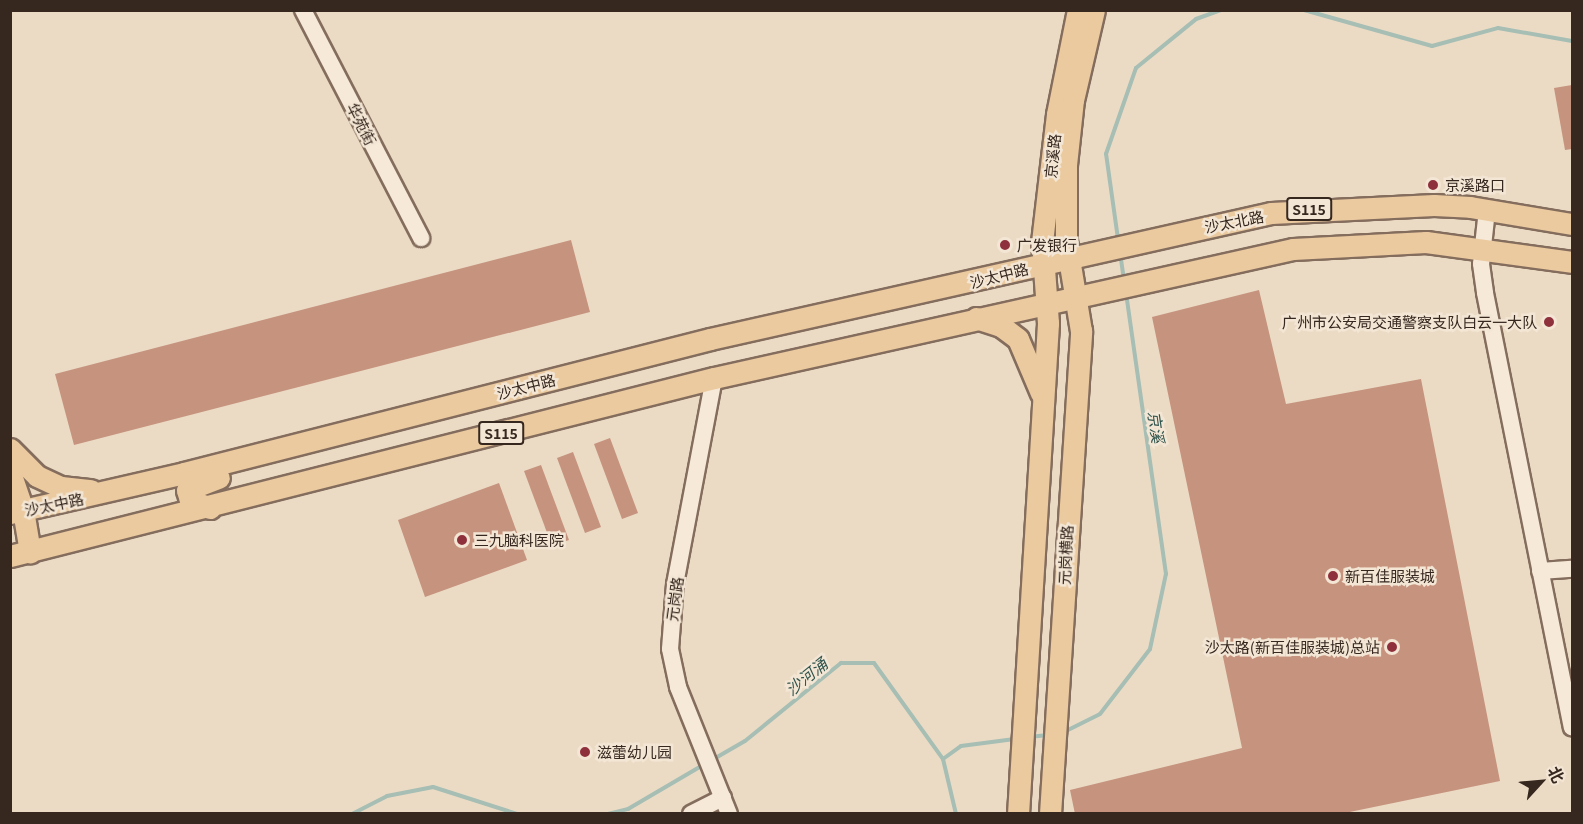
<!DOCTYPE html>
<html>
<head>
<meta charset="utf-8">
<style>
  body { margin:0 }
  #map { position:relative; width:1583px; height:824px; overflow:hidden; background:#ebdbc5; font-family:Georgia,"Noto Sans SC",serif }
  div>[style] { position:absolute }
  .stream>* { height:4px; margin:-2px; padding:0 2px; transform-origin:2px; border-radius:2px; background:#a6beb4 }
  .building>* { inset:0; background:#c6937e }
  .roads { filter:drop-shadow(2px 0 #846d5d) drop-shadow(-2px 0 #846d5d) drop-shadow(0 2px #846d5d) drop-shadow(0 -2px #846d5d) }
  .minor>* { height:16px; margin:-8px; padding:0 8px; transform-origin:8px; border-radius:8px; background:#f6e9d8 }
  .major>* { height:21px; margin:-10.5px; padding:0 10.5px; transform-origin:10.5px; border-radius:10.5px; background:#ebcaa0 }
  .dots>* { width:16px; height:16px; translate:-50% -50%; box-sizing:border-box; border:3px solid #f3e6d4; border-radius:50% }
  span { translate:-50% -50%; white-space:nowrap; text-align:center; line-height:1.15; -webkit-text-stroke:5px #f3e6d4; paint-order:stroke }
  .shield-label span { padding:2px 4px; background:#f3e6d4; border:2px solid; border-radius:4px; -webkit-text-stroke-width:0 }
  .shield-label { font-size:14px; color:#36271f; font-weight:700 }
  .street-label { font-size:15px; color:#36271f }
  .poi-label { font-size:15px; color:#36271f }
  .left { translate:0 -50%; text-align:left }
  .right { translate:-100% -50%; text-align:right }
  .water-label { font-size:16px; color:#30544d; font-style:italic }
  .frame { position:absolute; inset:0; border:12px solid #36271f; pointer-events:none }
  .north { position:absolute; left:1511px; top:752px; width:60px; height:60px; -webkit-text-stroke:4px #f3e6d4; paint-order:stroke; rotate:64deg; font-size:16px; font-weight:700; line-height:24px; text-align:center; color:#36271f }
  .north::after { content:''; display:block; margin:auto; width:21px; height:27px; background:#36271f; clip-path:polygon(50% 0,100% 100%,50% 72%,0 100%) }
</style>
</head>
<body>
<div id="map">
  <div class="stream">
    <i style="left:1304px;top:10px;width:133px;rotate:15.7deg"></i>
    <i style="left:1432px;top:46px;width:68px;rotate:-15.3deg"></i>
    <i style="left:1498px;top:28px;width:75px;rotate:10deg"></i>
    <i style="left:1118px;top:239px;width:86px;rotate:-98deg"></i>
    <i style="left:1106px;top:154px;width:91px;rotate:-70.8deg"></i>
    <i style="left:1136px;top:68px;width:77px;rotate:-39.2deg"></i>
    <i style="left:1196px;top:19px;width:27px;rotate:-20deg"></i>
    <i style="left:1120px;top:252px;width:29px;rotate:82deg"></i>
    <i style="left:1062px;top:733px;width:42px;rotate:-26.6deg"></i>
    <i style="left:1100px;top:714px;width:82px;rotate:-52.4deg"></i>
    <i style="left:1150px;top:649px;width:77px;rotate:-78deg"></i>
    <i style="left:1166px;top:574px;width:283px;rotate:-98.1deg"></i>
    <i style="left:1029px;top:737px;width:19px;rotate:-6deg"></i>
    <i style="left:943px;top:759px;width:22px;rotate:-36deg"></i>
    <i style="left:961px;top:746px;width:54px;rotate:-7.4deg"></i>
    <i style="left:712px;top:760px;width:38px;rotate:-30deg"></i>
    <i style="left:745px;top:741px;width:124px;rotate:-39.1deg"></i>
    <i style="left:841px;top:663px;width:33px"></i>
    <i style="left:874px;top:663px;width:118px;rotate:54.3deg"></i>
    <i style="left:943px;top:759px;width:57px;rotate:76.7deg"></i>
    <i style="left:352px;top:814px;width:39px;rotate:-27deg"></i>
    <i style="left:387px;top:796px;width:47px;rotate:-11.1deg"></i>
    <i style="left:433px;top:787px;width:88px;rotate:17.8deg"></i>
    <i style="left:608px;top:814px;width:21px;rotate:-14deg"></i>
    <i style="left:628px;top:809px;width:87px;rotate:-30.4deg"></i>
  </div>
  <div class="building">
    <i style="clip-path:polygon(1572px 85px,1572px 149px,1565px 150px,1554px 88px)"></i>
    <i style="clip-path:polygon(571px 240px,590px 312px,74px 445px,55px 374px)"></i>
    <i style="clip-path:polygon(1259px 290px,1286px 404px,1421px 379px,1500px 781px,1340px 814px,1075px 814px,1070px 790px,1242px 748px,1152px 317px)"></i>
    <i style="clip-path:polygon(610px 438px,638px 513px,622px 519px,594px 444px)"></i>
    <i style="clip-path:polygon(573px 452px,601px 527px,585px 533px,557px 458px)"></i>
    <i style="clip-path:polygon(541px 465px,569px 540px,552px 546px,524px 471px)"></i>
    <i style="clip-path:polygon(499px 483px,527px 560px,425px 597px,398px 520px)"></i>
  </div>
  <div class="roads">
    <div class="minor">
      <i style="left:303px;top:10px;width:257px;rotate:62.6deg"></i>
      <i style="left:1487px;top:210px;width:54px;rotate:96.3deg"></i>
      <i style="left:1481px;top:264px;width:29px;rotate:82deg"></i>
      <i style="left:1485px;top:293px;width:443px;rotate:78.7deg"></i>
      <i style="left:714px;top:378px;width:210px;rotate:100.7deg"></i>
      <i style="left:675px;top:584px;width:65px;rotate:94.4deg"></i>
      <i style="left:670px;top:649px;width:39px;rotate:78deg"></i>
      <i style="left:678px;top:687px;width:137px;rotate:68.1deg"></i>
      <i style="left:1540px;top:571px;width:32px;rotate:-4deg"></i>
      <i style="left:691px;top:814px;width:36px;rotate:-27deg"></i>
    </div>
    <div class="major">
      <i style="left:976px;top:318px;width:26px;rotate:18deg"></i>
      <i style="left:1001px;top:326px;width:21px;rotate:37deg"></i>
      <i style="left:1018px;top:339px;width:59px;rotate:66.9deg"></i>
      <i style="left:10px;top:449px;width:38px;rotate:45deg"></i>
      <i style="left:37px;top:476px;width:26px;rotate:25deg"></i>
      <i style="left:61px;top:487px;width:30px;rotate:6deg"></i>
      <i style="left:10px;top:472px;width:40px;rotate:71.1deg"></i>
      <i style="left:23px;top:510px;width:43px;rotate:80.5deg"></i>
      <i style="left:210px;top:508px;width:22px;rotate:-158deg"></i>
      <i style="left:190px;top:500px;width:10px;rotate:-107deg"></i>
      <i style="left:187px;top:490px;width:34px;rotate:-21deg"></i>
      <i style="left:10px;top:513px;width:179px;rotate:-12.9deg"></i>
      <i style="left:184px;top:473px;width:543px;rotate:-14.29deg"></i>
      <i style="left:710px;top:339px;width:575px;rotate:-12.66deg"></i>
      <i style="left:1271px;top:213px;width:163px;rotate:-2.8deg"></i>
      <i style="left:1434px;top:205px;width:36px;rotate:3deg"></i>
      <i style="left:1470px;top:207px;width:103px;rotate:9.5deg"></i>
      <i style="left:10px;top:556px;width:726px;rotate:-14.19deg"></i>
      <i style="left:714px;top:378px;width:593px;rotate:-12.56deg"></i>
      <i style="left:1293px;top:249px;width:133px;rotate:-3deg"></i>
      <i style="left:1426px;top:242px;width:147px;rotate:7.8deg"></i>
      <i style="left:1018px;top:814px;width:492px;rotate:-86.5deg"></i>
      <i style="left:1048px;top:323px;width:81px;rotate:-94.2deg"></i>
      <i style="left:1042px;top:242px;width:129px;rotate:-83.3deg"></i>
      <i style="left:1057px;top:114px;width:106px;rotate:-78.6deg"></i>
      <i style="left:1050px;top:814px;width:484px;rotate:-86.3deg"></i>
      <i style="left:1081px;top:331px;width:92px;rotate:-99.4deg"></i>
      <i style="left:1066px;top:240px;width:75px;rotate:-90deg"></i>
      <i style="left:1066px;top:165px;width:65px;rotate:-83.9deg"></i>
      <i style="left:1073px;top:100px;width:92px;rotate:-76.9deg"></i>
    </div>
  </div>
  <div class="dots">
    <i style="left:1433px;top:185px;background:#8f313d"></i>
    <i style="left:1005px;top:245px;background:#8f313d"></i>
    <i style="left:1549px;top:322px;background:#8f313d"></i>
    <i style="left:462px;top:540px;background:#8f313d"></i>
    <i style="left:1333px;top:576px;background:#8f313d"></i>
    <i style="left:1392px;top:647px;background:#8f313d"></i>
    <i style="left:585px;top:752px;background:#8f313d"></i>
  </div>
  <div class="shield-label">
    <span style="left:1309px;top:209px">S115</span>
    <span style="left:501px;top:433px">S115</span>
  </div>
  <div class="street-label">
    <span style="left:362px;top:124px;rotate:63deg">华苑街</span>
    <span style="left:1052px;top:156px;rotate:-84deg">京溪路</span>
    <span style="left:1234px;top:221px;rotate:-11deg">沙太北路</span>
    <span style="left:999px;top:275px;rotate:-14deg">沙太中路</span>
    <span style="left:526px;top:386px;rotate:-14deg">沙太中路</span>
    <span style="left:54px;top:504px;rotate:-12deg">沙太中路</span>
    <span style="left:1065px;top:555px;rotate:-87deg">元岗横路</span>
    <span style="left:674px;top:599px;rotate:-82deg">元岗路</span>
  </div>
  <div class="poi-label">
    <span class="left" style="left:1445px;top:185px">京溪路口</span>
    <span class="left" style="left:1017px;top:245px">广发银行</span>
    <span class="right" style="left:1537px;top:322px">广州市公安局交通警察支队白云一大队</span>
    <span class="left" style="left:474px;top:540px">三九脑科医院</span>
    <span class="left" style="left:1345px;top:576px">新百佳服装城</span>
    <span class="right" style="left:1380px;top:647px">沙太路(新百佳服装城)总站</span>
    <span class="left" style="left:597px;top:752px">滋蕾幼儿园</span>
  </div>
  <div class="water-label">
    <span style="left:1157px;top:427px;rotate:82deg">京溪</span>
    <span style="left:806px;top:676px;rotate:-39deg">沙河涌</span>
  </div>
  <div class="frame"></div>
  <div class="north">北</div>
</div>
</body>
</html>
